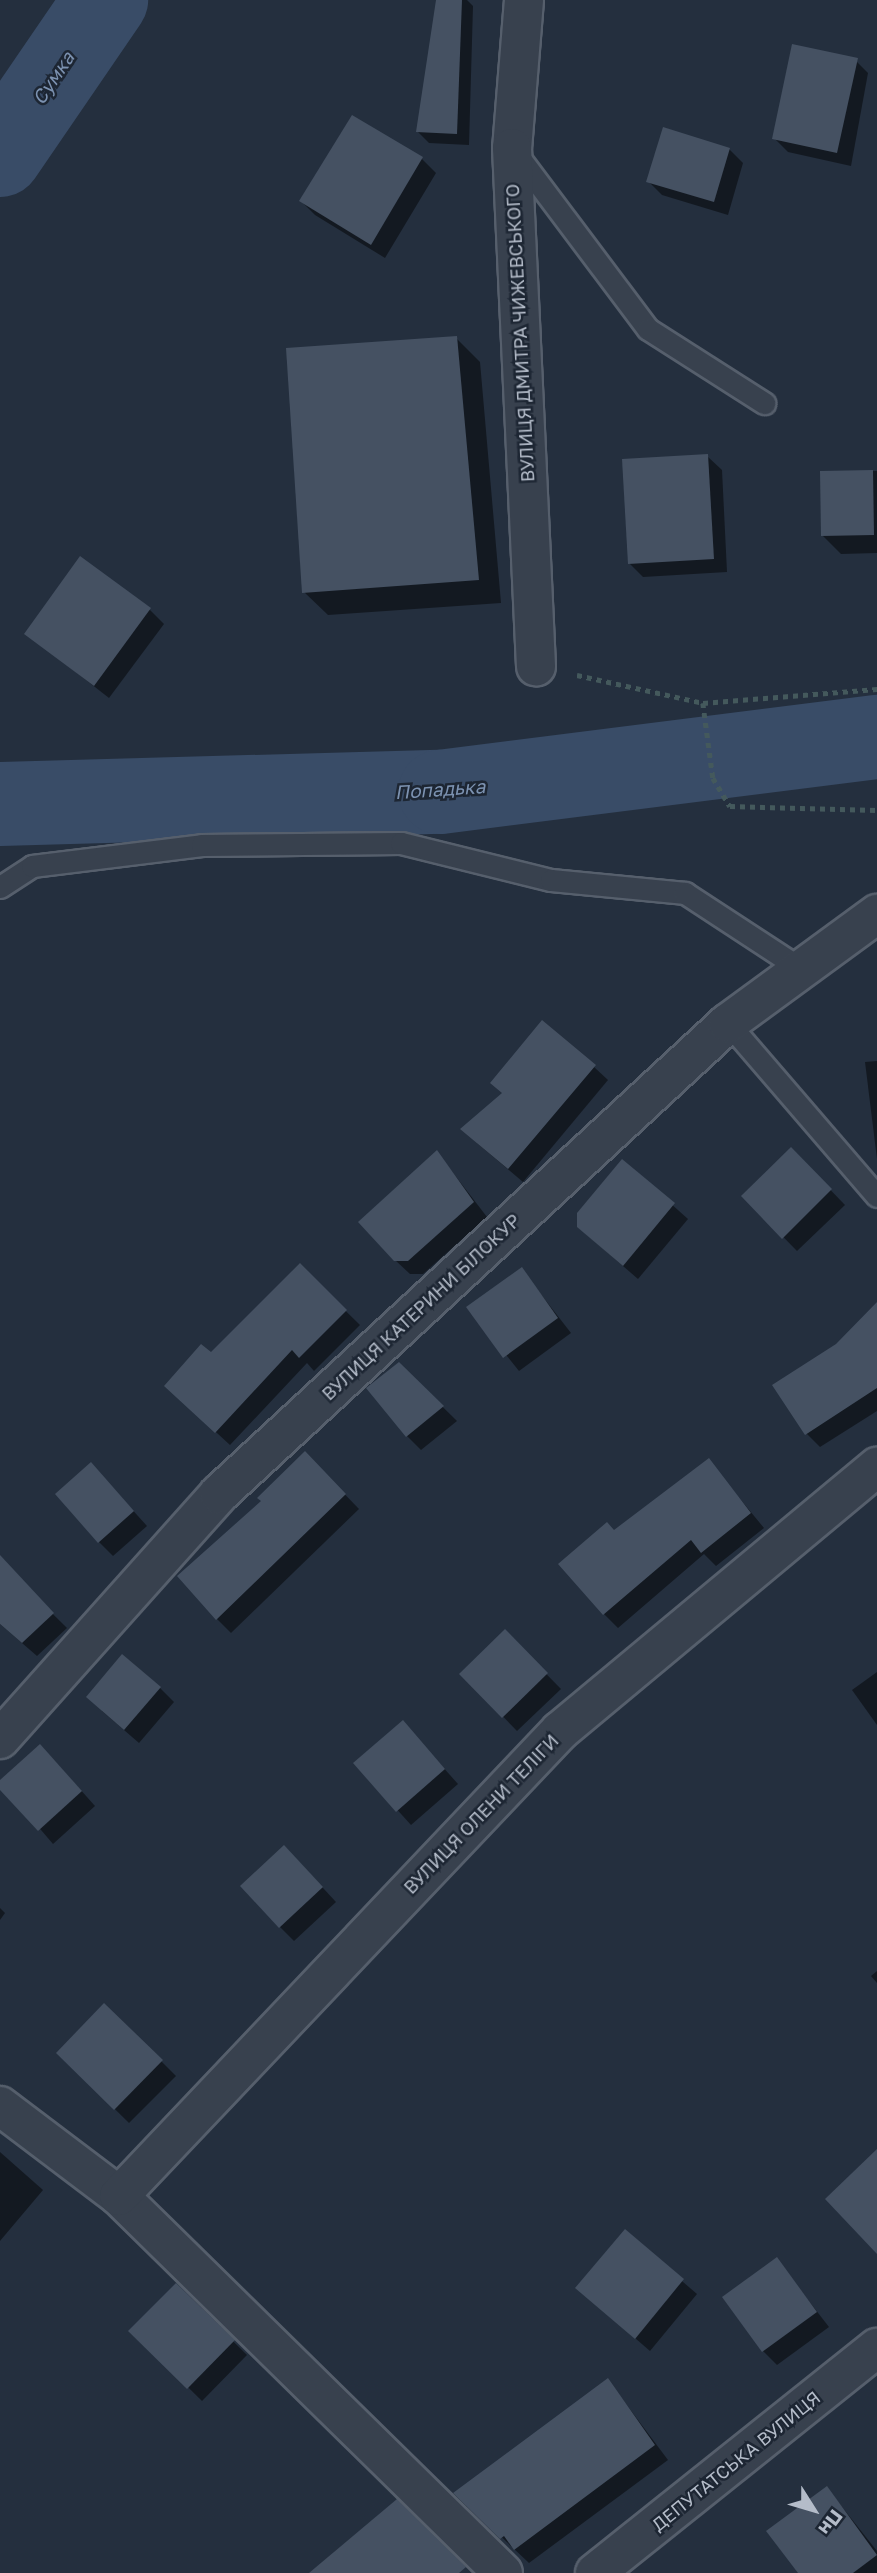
<!DOCTYPE html>
<html>
<head>
<meta charset="utf-8">
<style>
  body { margin:0 }
  #map { position:relative; width:877px; height:2573px; overflow:hidden; background:#242f3e; font-family:"Golos Text",sans-serif }
  div>[style] { position:absolute }
  .shadow>* { inset:0; background:#0007 }
  .river>* { height:84px; margin:-42px; padding:0 42px; transform-origin:42px; border-radius:42px; background:#394c67 }
  .building>* { inset:0; background:#455162 }
  .path>* { height:4.5px; margin-top:-2.25px; transform-origin:0; background:repeating-linear-gradient(90deg,#44595c 0 5px,transparent 0 10px) }
  .roads { filter:drop-shadow(2px 0 #565f6c) drop-shadow(-2px 0 #565f6c) drop-shadow(0 2px #565f6c) drop-shadow(0 -2px #565f6c) }
  .lane>* { height:21px; margin:-10.5px; padding:0 10.5px; transform-origin:10.5px; border-radius:10.5px; background:#38414e }
  .street>* { height:38px; margin:-19px; padding:0 19px; transform-origin:19px; border-radius:19px; background:#38414e }
  span { translate:-50% -50%; white-space:nowrap; text-align:center; line-height:1.15; -webkit-text-stroke:5px #1d2633; paint-order:stroke }
  .street-label { font-size:18px; color:#b4bcc9 }
  .water-label { font-size:19px; color:#7c92b1; font-style:italic }
  .north { position:absolute; left:779px; top:2475px; width:70px; height:70px; -webkit-text-stroke:5px #1d2633; paint-order:stroke; rotate:127deg; font-size:19px; font-weight:700; line-height:28px; text-align:center; color:#b4bcc9 }
  .north::after { content:''; display:block; margin:auto; width:24px; height:32px; background:#b4bcc9; clip-path:polygon(50% 0,100% 100%,50% 72%,0 100%) }
</style>
</head>
<body>
<div id="map">
  <div class="shadow">
    <i style="clip-path:polygon(438px 0,467px 0,473px 6px,469px 145px,429px 143px,417px 131px)"></i>
    <i style="clip-path:polygon(854px 59px,868px 73px,851px 166px,788px 152px,774px 138px)"></i>
    <i style="clip-path:polygon(729px 149px,743px 163px,728px 215px,662px 195px,648px 181px)"></i>
    <i style="clip-path:polygon(422px 159px,436px 173px,385px 258px,315px 215px,301px 201px)"></i>
    <i style="clip-path:polygon(456px 338px,480px 362px,501px 603px,328px 615px,304px 592px)"></i>
    <i style="clip-path:polygon(707px 456px,722px 470px,727px 572px,643px 577px,629px 563px)"></i>
    <i style="clip-path:polygon(877px 471px,877px 553px,841px 554px,822px 535px,821px 472px)"></i>
    <i style="clip-path:polygon(150px 610px,164px 624px,109px 698px,26px 633px)"></i>
    <i style="clip-path:polygon(877px 1061px,877px 1159px,865px 1062px)"></i>
    <i style="clip-path:polygon(594px 1067px,608px 1080px,523px 1182px,477px 1143px,503px 1094px)"></i>
    <i style="clip-path:polygon(791px 1149px,845px 1205px,797px 1251px,743px 1196px)"></i>
    <i style="clip-path:polygon(437px 1152px,487px 1217px,423px 1274px,410px 1274px,395px 1260px)"></i>
    <i style="clip-path:polygon(623px 1161px,688px 1219px,638px 1279px,578px 1227px)"></i>
    <i style="clip-path:polygon(300px 1266px,360px 1325px,314px 1371px,307px 1363px,230px 1445px,180px 1399px,211px 1355px)"></i>
    <i style="clip-path:polygon(522px 1270px,571px 1333px,519px 1371px,469px 1308px)"></i>
    <i style="clip-path:polygon(877px 1304px,877px 1411px,820px 1447px,806px 1433px,837px 1345px)"></i>
    <i style="clip-path:polygon(399px 1364px,457px 1421px,421px 1450px,407px 1436px)"></i>
    <i style="clip-path:polygon(305px 1453px,359px 1509px,231px 1633px,217px 1619px,263px 1502px)"></i>
    <i style="clip-path:polygon(708px 1460px,764px 1528px,716px 1566px,704px 1554px,618px 1628px,604px 1614px,615px 1532px)"></i>
    <i style="clip-path:polygon(91px 1464px,147px 1526px,113px 1556px,99px 1542px)"></i>
    <i style="clip-path:polygon(0 1562px,67px 1628px,37px 1656px,0 1624px)"></i>
    <i style="clip-path:polygon(505px 1632px,561px 1689px,517px 1731px,462px 1674px)"></i>
    <i style="clip-path:polygon(877px 1672px,877px 1725px,852px 1690px)"></i>
    <i style="clip-path:polygon(160px 1688px,174px 1702px,139px 1743px,102px 1711px)"></i>
    <i style="clip-path:polygon(416px 1737px,458px 1784px,411px 1825px,356px 1764px)"></i>
    <i style="clip-path:polygon(54px 1760px,95px 1806px,53px 1844px,0 1782px)"></i>
    <i style="clip-path:polygon(298px 1861px,336px 1902px,294px 1941px,280px 1927px)"></i>
    <i style="clip-path:polygon(0 1908px,5px 1913px,0 1920px)"></i>
    <i style="clip-path:polygon(877px 1971px,877px 1983px,871px 1976px)"></i>
    <i style="clip-path:polygon(105px 2005px,176px 2076px,129px 2123px,58px 2053px)"></i>
    <i style="clip-path:polygon(0 2152px,43px 2190px,0 2241px)"></i>
    <i style="clip-path:polygon(625px 2232px,697px 2294px,650px 2351px,577px 2288px)"></i>
    <i style="clip-path:polygon(777px 2260px,829px 2327px,777px 2365px,763px 2351px)"></i>
    <i style="clip-path:polygon(176px 2285px,247px 2355px,202px 2401px,131px 2331px)"></i>
    <i style="clip-path:polygon(608px 2380px,668px 2460px,529px 2563px,455px 2493px)"></i>
    <i style="clip-path:polygon(827px 2488px,877px 2551px,877px 2573px,800px 2573px)"></i>
  </div>
  <div class="river">
    <i style="left:0;top:155px;width:188px;rotate:-55.6deg"></i>
    <i style="left:0;top:804px;width:440px;rotate:-1.6deg"></i>
    <i style="left:440px;top:792px;width:440px;rotate:-7.2deg"></i>
  </div>
  <div class="building">
    <i style="clip-path:polygon(436px 0,462px 0,457px 134px,416px 132px)"></i>
    <i style="clip-path:polygon(792px 44px,858px 58px,837px 153px,772px 139px)"></i>
    <i style="clip-path:polygon(352px 115px,423px 157px,371px 245px,299px 201px)"></i>
    <i style="clip-path:polygon(663px 127px,730px 148px,714px 202px,646px 182px)"></i>
    <i style="clip-path:polygon(457px 336px,479px 580px,302px 593px,286px 348px)"></i>
    <i style="clip-path:polygon(708px 454px,714px 559px,628px 564px,622px 459px)"></i>
    <i style="clip-path:polygon(873px 470px,874px 535px,821px 536px,820px 471px)"></i>
    <i style="clip-path:polygon(80px 556px,151px 608px,94px 686px,24px 634px)"></i>
    <i style="clip-path:polygon(542px 1020px,596px 1065px,508px 1169px,460px 1129px,502px 1093px,490px 1083px)"></i>
    <i style="clip-path:polygon(791px 1147px,832px 1189px,782px 1239px,741px 1196px)"></i>
    <i style="clip-path:polygon(437px 1150px,474px 1202px,408px 1261px,394px 1261px,358px 1222px)"></i>
    <i style="clip-path:polygon(622px 1159px,675px 1203px,623px 1266px,577px 1227px,577px 1213px)"></i>
    <i style="clip-path:polygon(300px 1263px,347px 1310px,299px 1358px,292px 1350px,215px 1433px,164px 1386px,201px 1344px,211px 1352px)"></i>
    <i style="clip-path:polygon(522px 1267px,558px 1318px,503px 1358px,466px 1307px)"></i>
    <i style="clip-path:polygon(877px 1302px,877px 1388px,805px 1435px,772px 1385px,836px 1344px)"></i>
    <i style="clip-path:polygon(399px 1362px,444px 1406px,406px 1437px,366px 1388px)"></i>
    <i style="clip-path:polygon(305px 1451px,346px 1494px,216px 1620px,177px 1576px,261px 1501px,257px 1498px)"></i>
    <i style="clip-path:polygon(709px 1458px,751px 1513px,701px 1553px,691px 1540px,603px 1615px,558px 1564px,607px 1522px,614px 1530px)"></i>
    <i style="clip-path:polygon(91px 1462px,134px 1511px,98px 1543px,55px 1494px)"></i>
    <i style="clip-path:polygon(0 1555px,54px 1613px,22px 1643px,0 1624px)"></i>
    <i style="clip-path:polygon(505px 1629px,548px 1673px,502px 1718px,459px 1674px)"></i>
    <i style="clip-path:polygon(122px 1654px,161px 1687px,124px 1730px,86px 1697px)"></i>
    <i style="clip-path:polygon(403px 1720px,445px 1769px,396px 1812px,353px 1763px)"></i>
    <i style="clip-path:polygon(40px 1744px,82px 1791px,38px 1831px,0 1790px,0 1780px)"></i>
    <i style="clip-path:polygon(284px 1845px,323px 1887px,279px 1928px,240px 1886px)"></i>
    <i style="clip-path:polygon(104px 2003px,163px 2060px,114px 2110px,56px 2053px)"></i>
    <i style="clip-path:polygon(877px 2149px,877px 2254px,825px 2199px)"></i>
    <i style="clip-path:polygon(625px 2229px,684px 2279px,635px 2339px,575px 2288px)"></i>
    <i style="clip-path:polygon(777px 2257px,817px 2312px,762px 2352px,722px 2297px)"></i>
    <i style="clip-path:polygon(176px 2283px,235px 2340px,187px 2389px,128px 2331px)"></i>
    <i style="clip-path:polygon(608px 2378px,655px 2445px,514px 2550px,504px 2536px,500px 2539px,453px 2493px)"></i>
    <i style="clip-path:polygon(827px 2486px,877px 2555px,853px 2573px,798px 2573px,766px 2531px)"></i>
    <i style="clip-path:polygon(397px 2499px,466px 2567px,459px 2573px,309px 2573px)"></i>
  </div>
  <div class="path">
    <i style="left:577px;top:675px;width:129px;rotate:12.5deg"></i>
    <i style="left:703px;top:703px;width:175px;rotate:-4.6deg"></i>
    <i style="left:703px;top:703px;width:76px;rotate:82.4deg"></i>
    <i style="left:713px;top:778px;width:33px;rotate:59deg"></i>
    <i style="left:730px;top:806px;width:147px;rotate:1.6deg"></i>
  </div>
  <div class="roads">
    <div class="lane">
      <i style="left:515px;top:152px;width:221px;rotate:53.1deg"></i>
      <i style="left:648px;top:329px;width:138px;rotate:32.5deg"></i>
      <i style="left:0;top:887px;width:38px;rotate:-33deg"></i>
      <i style="left:32px;top:866px;width:171px;rotate:-7deg"></i>
      <i style="left:202px;top:845px;width:199px;rotate:-0.6deg"></i>
      <i style="left:401px;top:843px;width:154px;rotate:13.9deg"></i>
      <i style="left:551px;top:880px;width:135px;rotate:5.5deg"></i>
      <i style="left:685px;top:893px;width:139px;rotate:33.2deg"></i>
      <i style="left:728px;top:1023px;width:228px;rotate:49.3deg"></i>
    </div>
    <div class="street">
      <i style="left:524px;top:0;width:148px;rotate:94.6deg"></i>
      <i style="left:512px;top:148px;width:519px;rotate:87.35deg"></i>
      <i style="left:0;top:1739px;width:329px;rotate:-48.2deg"></i>
      <i style="left:219px;top:1494px;width:693px;rotate:-42.78deg"></i>
      <i style="left:728px;top:1023px;width:185px;rotate:-36.2deg"></i>
      <i style="left:0;top:2106px;width:149px;rotate:37.1deg"></i>
      <i style="left:119px;top:2196px;width:538px;rotate:44.47deg"></i>
      <i style="left:119px;top:2196px;width:641px;rotate:-46.52deg"></i>
      <i style="left:560px;top:1731px;width:413px;rotate:-39.8deg"></i>
      <i style="left:595px;top:2573px;width:361px;rotate:-38.6deg"></i>
    </div>
  </div>
  <div class="street-label">
    <span style="left:520px;top:333px;rotate:-93deg">ВУЛИЦЯ ДМИТРА ЧИЖЕВСЬКОГО</span>
    <span style="left:421px;top:1307px;rotate:-43deg">ВУЛИЦЯ КАТЕРИНИ БІЛОКУР</span>
    <span style="left:481px;top:1814px;rotate:-46deg">ВУЛИЦЯ ОЛЕНИ ТЕЛІГИ</span>
    <span style="left:736px;top:2461px;rotate:-39deg">ДЕПУТАТСЬКА ВУЛИЦЯ</span>
  </div>
  <div class="water-label">
    <span style="left:53px;top:78px;rotate:-56deg">Сумка</span>
    <span style="left:440px;top:789px;rotate:-4deg">Попадька</span>
  </div>
  <div class="north">Пн</div>
</div>
</body>
</html>
